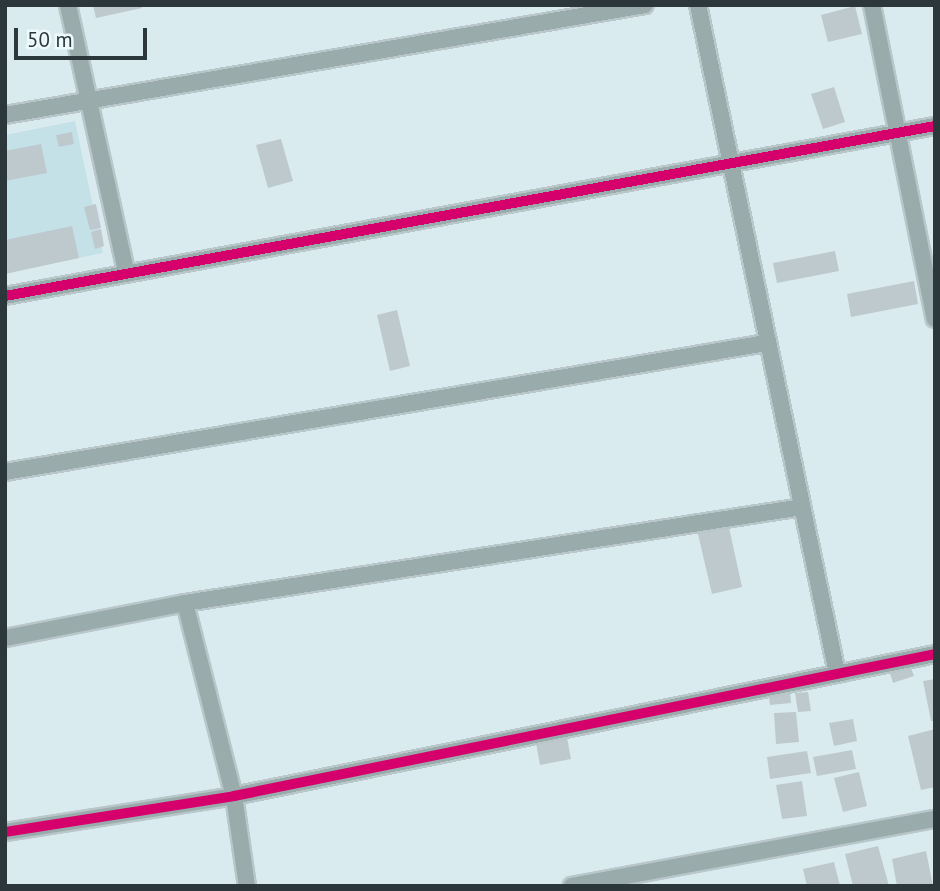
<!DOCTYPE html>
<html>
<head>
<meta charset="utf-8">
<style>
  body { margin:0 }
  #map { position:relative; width:940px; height:891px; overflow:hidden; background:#daebf0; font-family:"PT Sans",sans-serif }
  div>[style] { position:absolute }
  .built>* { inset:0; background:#c5e1e8 }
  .building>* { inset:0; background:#bec9ce }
  .roads { filter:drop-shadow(2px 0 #b9c6ca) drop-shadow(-2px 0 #b9c6ca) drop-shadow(0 2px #b9c6ca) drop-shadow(0 -2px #b9c6ca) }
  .minor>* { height:16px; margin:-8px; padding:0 8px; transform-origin:8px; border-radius:8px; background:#99abaa }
  .cycleway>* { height:10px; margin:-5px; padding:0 5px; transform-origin:5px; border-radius:5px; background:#d6006c }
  span { translate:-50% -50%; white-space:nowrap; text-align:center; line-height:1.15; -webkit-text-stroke:7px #eef9fd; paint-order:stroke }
  .frame { position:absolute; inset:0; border:7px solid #2b373a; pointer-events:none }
  .scale { position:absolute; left:14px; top:28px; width:133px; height:32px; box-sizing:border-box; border:4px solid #2b373a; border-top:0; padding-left:9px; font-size:21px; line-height:24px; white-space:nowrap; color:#2b373a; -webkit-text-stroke:5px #eef9fd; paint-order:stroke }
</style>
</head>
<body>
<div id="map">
  <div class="built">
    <i style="clip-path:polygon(75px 121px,103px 253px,5px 273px,5px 135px)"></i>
  </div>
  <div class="building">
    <i style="clip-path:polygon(93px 5px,141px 5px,142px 8px,96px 18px)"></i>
    <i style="clip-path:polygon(855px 6px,862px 34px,828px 42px,821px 15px)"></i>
    <i style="clip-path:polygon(834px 87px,845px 122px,823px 129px,811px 94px)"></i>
    <i style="clip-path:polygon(72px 132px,74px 144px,59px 147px,56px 135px)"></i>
    <i style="clip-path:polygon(281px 139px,293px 181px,268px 188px,256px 145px)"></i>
    <i style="clip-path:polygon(41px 144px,47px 173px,5px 181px,5px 151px)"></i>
    <i style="clip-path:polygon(96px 204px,101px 228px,90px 230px,84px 207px)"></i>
    <i style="clip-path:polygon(72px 226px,79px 258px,5px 274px,5px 240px)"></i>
    <i style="clip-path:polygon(101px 229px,104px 246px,95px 249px,91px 232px)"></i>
    <i style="clip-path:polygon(835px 251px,839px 271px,777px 283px,773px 263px)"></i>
    <i style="clip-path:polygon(914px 281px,918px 304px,851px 317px,847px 294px)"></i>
    <i style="clip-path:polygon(397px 310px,410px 366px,390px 371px,377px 315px)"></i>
    <i style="clip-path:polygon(728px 523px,742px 587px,712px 594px,697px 530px)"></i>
    <i style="clip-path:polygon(908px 660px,914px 676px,893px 683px,888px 667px)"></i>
    <i style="clip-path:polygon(935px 679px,935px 721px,931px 721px,923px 681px)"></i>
    <i style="clip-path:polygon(789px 680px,791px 703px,770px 705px,767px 682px)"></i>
    <i style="clip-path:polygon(808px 692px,811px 711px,798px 712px,795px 693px)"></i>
    <i style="clip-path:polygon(796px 712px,799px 742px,776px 744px,774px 713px)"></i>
    <i style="clip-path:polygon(853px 719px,857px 741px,834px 746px,829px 723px)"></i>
    <i style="clip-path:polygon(935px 729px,935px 787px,921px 790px,908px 736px)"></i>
    <i style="clip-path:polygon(566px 732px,571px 759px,540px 765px,535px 738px)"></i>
    <i style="clip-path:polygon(852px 750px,856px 769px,817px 776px,813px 757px)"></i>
    <i style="clip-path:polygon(807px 751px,811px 773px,770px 779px,767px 757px)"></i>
    <i style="clip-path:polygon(859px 772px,867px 806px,843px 812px,834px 778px)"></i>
    <i style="clip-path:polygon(802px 781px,807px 816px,782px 819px,776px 785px)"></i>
    <i style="clip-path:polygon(878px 846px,889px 886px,853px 886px,845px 854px)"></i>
    <i style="clip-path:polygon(926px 851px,933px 886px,897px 886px,892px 859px)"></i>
    <i style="clip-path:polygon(834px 862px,840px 886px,807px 886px,803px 869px)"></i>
  </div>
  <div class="roads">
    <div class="minor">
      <i style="left:68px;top:5px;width:273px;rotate:77.7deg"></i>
      <i style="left:698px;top:5px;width:682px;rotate:78.25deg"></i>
      <i style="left:872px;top:5px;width:320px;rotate:78.7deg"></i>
      <i style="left:5px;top:115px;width:649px;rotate:-9.75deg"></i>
      <i style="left:5px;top:296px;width:945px;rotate:-10.36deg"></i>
      <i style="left:5px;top:472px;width:772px;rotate:-9.62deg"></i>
      <i style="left:185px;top:603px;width:199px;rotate:75.8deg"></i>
      <i style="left:234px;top:796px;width:91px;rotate:81.8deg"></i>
      <i style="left:5px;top:638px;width:183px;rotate:-11deg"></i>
      <i style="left:185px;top:603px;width:624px;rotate:-8.84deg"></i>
      <i style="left:5px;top:832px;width:232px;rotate:-8.9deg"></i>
      <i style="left:234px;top:796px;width:715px;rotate:-11.45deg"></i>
      <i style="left:572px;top:886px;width:369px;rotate:-10.5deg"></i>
    </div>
  </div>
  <div class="cycleway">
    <i style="left:5px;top:296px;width:945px;rotate:-10.36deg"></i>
    <i style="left:5px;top:832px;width:232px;rotate:-8.9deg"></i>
    <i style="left:234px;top:796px;width:715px;rotate:-11.45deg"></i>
  </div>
  <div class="frame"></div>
  <div class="scale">50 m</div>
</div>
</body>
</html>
